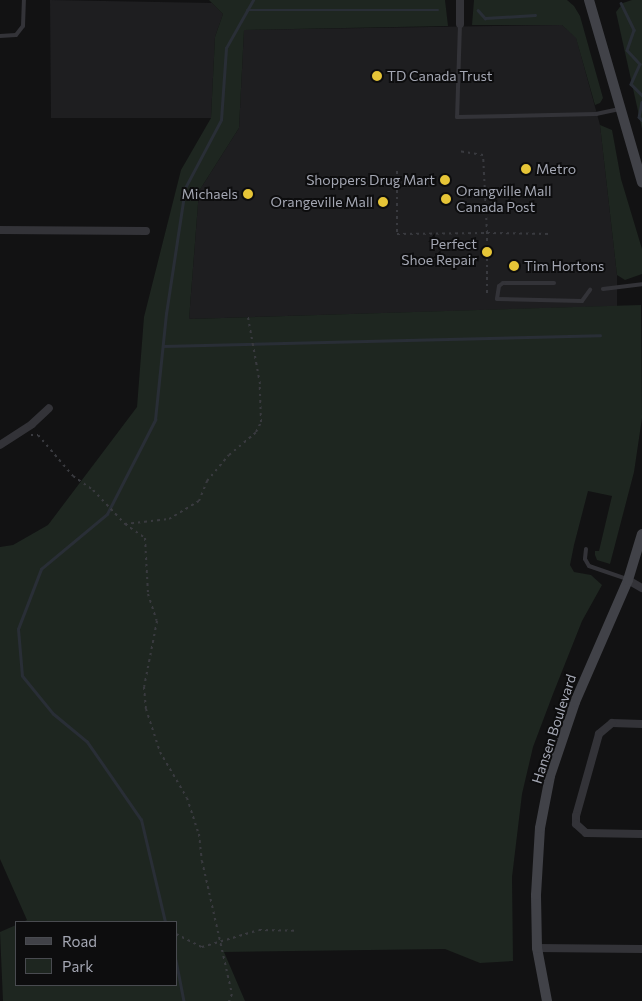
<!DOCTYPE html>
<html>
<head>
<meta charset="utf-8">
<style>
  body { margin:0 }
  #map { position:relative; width:642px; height:1001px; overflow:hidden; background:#121213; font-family:Commissioner,sans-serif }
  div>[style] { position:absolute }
  .built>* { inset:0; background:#1e1e20 }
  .green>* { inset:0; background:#1e2620 }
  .stream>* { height:2.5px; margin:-1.25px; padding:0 1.25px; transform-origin:1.25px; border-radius:1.25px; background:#292e36 }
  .path>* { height:2px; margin-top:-1px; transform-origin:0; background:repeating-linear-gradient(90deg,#393a3f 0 2.5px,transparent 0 6.5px) }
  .lane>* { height:4px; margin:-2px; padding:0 2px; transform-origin:2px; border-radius:2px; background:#333338 }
  .street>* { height:8px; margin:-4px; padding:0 4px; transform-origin:4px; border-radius:4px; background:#333338 }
  .secondary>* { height:10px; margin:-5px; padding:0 5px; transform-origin:5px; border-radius:5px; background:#414248 }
  .dots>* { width:14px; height:14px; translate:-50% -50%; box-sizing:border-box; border:2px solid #0d0d0e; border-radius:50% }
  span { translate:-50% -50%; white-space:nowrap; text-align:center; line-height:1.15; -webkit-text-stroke:4px #0d0d0e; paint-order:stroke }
  .poi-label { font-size:14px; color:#a4a7b3 }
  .left { translate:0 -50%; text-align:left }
  .right { translate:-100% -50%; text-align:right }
  .street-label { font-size:14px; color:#a4a7b3 }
  .legend { position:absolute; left:15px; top:921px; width:162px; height:65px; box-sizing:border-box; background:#0d0d0e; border:1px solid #494b50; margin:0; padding:6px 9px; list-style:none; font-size:15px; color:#a4a7b3 }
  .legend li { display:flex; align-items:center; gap:10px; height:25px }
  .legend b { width:25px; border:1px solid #494b50 }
</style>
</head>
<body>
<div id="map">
  <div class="built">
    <i style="clip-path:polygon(50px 0,212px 3px,223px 14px,215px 37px,211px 118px,51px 118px)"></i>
    <i style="clip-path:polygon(562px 25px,576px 37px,600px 125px,617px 275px,617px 306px,189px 319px,199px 191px,239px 128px,244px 30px)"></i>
  </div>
  <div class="green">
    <i style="clip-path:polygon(209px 0,445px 0,448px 26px,244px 30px,239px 128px,199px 191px,189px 319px,641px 305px,642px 418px,634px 472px,610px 564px,597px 560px,595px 555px,595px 551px,599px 551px,612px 496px,588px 491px,574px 545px,570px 565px,574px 572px,591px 575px,602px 585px,582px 621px,553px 694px,533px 747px,522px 794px,512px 877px,513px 961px,480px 963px,445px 949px,224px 952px,245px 1001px,3px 1001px,0 932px,16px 925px,16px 985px,176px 985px,176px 922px,23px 922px,27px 920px,0 859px,0 547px,13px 545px,48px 525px,137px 407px,144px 317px,181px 170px,211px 118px,215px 37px,223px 14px)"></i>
    <i style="clip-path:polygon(474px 0,567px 0,574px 6px,580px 16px,603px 98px,600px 103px,595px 105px,576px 38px,562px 25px,472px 25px)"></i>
    <i style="clip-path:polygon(632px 0,642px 0,642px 129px,616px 12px,623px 3px)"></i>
    <i style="clip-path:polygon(600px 125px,612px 130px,621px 179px,642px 249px,642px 274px,625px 280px,617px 275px)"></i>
  </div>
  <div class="stream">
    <i style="left:621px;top:3px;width:30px;rotate:64deg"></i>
    <i style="left:634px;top:30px;width:21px;rotate:109deg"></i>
    <i style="left:627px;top:50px;width:19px;rotate:47deg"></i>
    <i style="left:640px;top:64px;width:22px;rotate:114deg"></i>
    <i style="left:631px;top:84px;width:16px;rotate:45deg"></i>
    <i style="left:247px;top:10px;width:191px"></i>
    <i style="left:478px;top:10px;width:11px;rotate:49deg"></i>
    <i style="left:485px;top:18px;width:50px;rotate:-3.4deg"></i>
    <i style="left:642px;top:102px;width:15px;rotate:101deg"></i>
    <i style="left:639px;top:117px;width:4px;rotate:45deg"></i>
    <i style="left:163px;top:346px;width:437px;rotate:-1.4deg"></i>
    <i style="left:165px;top:922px;width:105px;rotate:-103.2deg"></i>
    <i style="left:141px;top:820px;width:95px;rotate:-124.7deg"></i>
    <i style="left:87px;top:742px;width:44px;rotate:-140.5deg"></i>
    <i style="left:53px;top:714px;width:49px;rotate:-129.2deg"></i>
    <i style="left:22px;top:676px;width:47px;rotate:-94.9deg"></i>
    <i style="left:18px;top:629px;width:64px;rotate:-69deg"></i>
    <i style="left:41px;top:569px;width:86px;rotate:-39.8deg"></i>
    <i style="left:107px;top:514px;width:106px;rotate:-62.9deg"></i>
    <i style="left:155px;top:420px;width:107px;rotate:-84.1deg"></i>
    <i style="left:166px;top:314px;width:127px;rotate:-81.4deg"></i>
    <i style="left:185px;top:188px;width:77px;rotate:-62.1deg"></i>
    <i style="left:221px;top:120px;width:72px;rotate:-86deg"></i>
    <i style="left:226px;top:48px;width:55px;rotate:-60.6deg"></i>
    <i style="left:176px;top:960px;width:42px;rotate:79deg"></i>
  </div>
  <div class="path">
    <i style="left:397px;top:171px;width:63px;rotate:90deg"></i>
    <i style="left:397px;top:234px;width:90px;rotate:-0.6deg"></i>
    <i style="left:487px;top:233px;width:78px;rotate:-92.9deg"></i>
    <i style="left:483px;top:155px;width:25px;rotate:-171deg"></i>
    <i style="left:487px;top:293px;width:60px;rotate:-90deg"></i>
    <i style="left:487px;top:233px;width:64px;rotate:0.9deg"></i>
    <i style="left:31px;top:435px;width:7px"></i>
    <i style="left:38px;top:435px;width:54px;rotate:49.5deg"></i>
    <i style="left:73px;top:476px;width:24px;rotate:35deg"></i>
    <i style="left:93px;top:490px;width:47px;rotate:46.7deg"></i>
    <i style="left:125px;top:524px;width:24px;rotate:35deg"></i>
    <i style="left:145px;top:538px;width:56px;rotate:86.9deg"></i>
    <i style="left:148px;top:594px;width:28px;rotate:72deg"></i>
    <i style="left:157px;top:621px;width:67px;rotate:101.1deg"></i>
    <i style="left:144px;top:687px;width:22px;rotate:85deg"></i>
    <i style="left:146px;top:709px;width:45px;rotate:72deg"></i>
    <i style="left:160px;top:752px;width:53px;rotate:59.6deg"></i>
    <i style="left:187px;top:798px;width:38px;rotate:72deg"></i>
    <i style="left:199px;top:834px;width:27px;rotate:84deg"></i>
    <i style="left:202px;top:861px;width:136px;rotate:77.3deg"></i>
    <i style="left:232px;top:994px;width:8px;rotate:113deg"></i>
    <i style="left:125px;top:524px;width:44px;rotate:-6.5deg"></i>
    <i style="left:169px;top:519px;width:35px;rotate:-31deg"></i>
    <i style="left:199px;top:501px;width:22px;rotate:-68deg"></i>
    <i style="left:207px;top:481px;width:34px;rotate:-50deg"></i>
    <i style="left:229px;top:455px;width:35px;rotate:-40deg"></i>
    <i style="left:256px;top:432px;width:11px;rotate:-63deg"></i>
    <i style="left:261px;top:422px;width:38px;rotate:-92deg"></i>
    <i style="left:260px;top:384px;width:68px;rotate:-100.2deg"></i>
    <i style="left:176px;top:934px;width:29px;rotate:27deg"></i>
    <i style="left:202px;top:947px;width:59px;rotate:-16.6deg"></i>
    <i style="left:259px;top:930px;width:39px;rotate:1deg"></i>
  </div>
  <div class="lane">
    <i style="left:460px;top:24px;width:93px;rotate:91.8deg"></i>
    <i style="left:457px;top:117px;width:139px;rotate:-1.2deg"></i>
    <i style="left:596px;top:114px;width:24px;rotate:-12deg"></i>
    <i style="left:0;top:36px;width:16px;rotate:-4deg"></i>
    <i style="left:16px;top:35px;width:11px;rotate:-52deg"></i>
    <i style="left:23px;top:26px;width:26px;rotate:-88deg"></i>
    <i style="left:554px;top:283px;width:51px;rotate:180deg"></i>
    <i style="left:503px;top:283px;width:5px;rotate:143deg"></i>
    <i style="left:499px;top:286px;width:13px;rotate:99deg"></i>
    <i style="left:497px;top:299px;width:85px;rotate:1.3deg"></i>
    <i style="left:582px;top:301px;width:14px;rotate:-54deg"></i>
    <i style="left:603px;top:289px;width:39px;rotate:-7deg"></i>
    <i style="left:586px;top:549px;width:10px;rotate:96deg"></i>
    <i style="left:585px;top:559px;width:8px;rotate:60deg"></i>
    <i style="left:589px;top:566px;width:39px;rotate:19deg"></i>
  </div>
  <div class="street">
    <i style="left:460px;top:24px;width:24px;rotate:-90deg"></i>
    <i style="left:0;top:230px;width:146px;rotate:0.4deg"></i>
    <i style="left:0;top:445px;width:38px;rotate:-33deg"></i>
    <i style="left:32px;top:424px;width:23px;rotate:-43deg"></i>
    <i style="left:628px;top:580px;width:16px;rotate:30deg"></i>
    <i style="left:642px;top:724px;width:30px;rotate:-178deg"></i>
    <i style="left:612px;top:723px;width:17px;rotate:140deg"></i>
    <i style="left:599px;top:734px;width:85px;rotate:105.7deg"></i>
    <i style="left:576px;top:816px;width:8px;rotate:90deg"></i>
    <i style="left:576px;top:824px;width:13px;rotate:42deg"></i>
    <i style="left:586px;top:833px;width:56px;rotate:1deg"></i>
    <i style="left:537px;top:948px;width:105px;rotate:0.5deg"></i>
  </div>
  <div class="secondary">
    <i style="left:589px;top:0;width:190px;rotate:73.8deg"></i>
    <i style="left:547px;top:1001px;width:54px;rotate:-100.7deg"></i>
    <i style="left:537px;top:948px;width:53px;rotate:-91.1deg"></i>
    <i style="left:536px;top:895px;width:67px;rotate:-86.6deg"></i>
    <i style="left:540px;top:828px;width:53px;rotate:-79.1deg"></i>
    <i style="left:550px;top:776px;width:78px;rotate:-71.3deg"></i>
    <i style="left:575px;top:702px;width:133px;rotate:-66.5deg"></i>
    <i style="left:628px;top:580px;width:48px;rotate:-73.1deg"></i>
  </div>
  <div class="dots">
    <i style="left:377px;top:76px;background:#e6c537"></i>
    <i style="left:526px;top:169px;background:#e6c537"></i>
    <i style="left:445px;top:180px;background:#e6c537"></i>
    <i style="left:248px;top:194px;background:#e6c537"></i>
    <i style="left:446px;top:199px;background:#e6c537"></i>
    <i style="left:383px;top:202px;background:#e6c537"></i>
    <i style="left:487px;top:252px;background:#e6c537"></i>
    <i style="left:514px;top:266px;background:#e6c537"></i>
  </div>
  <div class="poi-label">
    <span class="left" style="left:387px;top:76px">TD Canada Trust</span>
    <span class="left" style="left:536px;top:169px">Metro</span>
    <span class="right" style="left:435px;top:180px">Shoppers Drug Mart</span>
    <span class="left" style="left:456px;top:199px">Orangville Mall<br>Canada Post</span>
    <span class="right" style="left:238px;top:194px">Michaels</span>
    <span class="right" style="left:373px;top:202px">Orangeville Mall</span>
    <span class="right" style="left:477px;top:252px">Perfect<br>Shoe Repair</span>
    <span class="left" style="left:524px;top:266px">Tim Hortons</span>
  </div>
  <div class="street-label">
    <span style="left:554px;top:729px;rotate:-72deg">Hansen Boulevard</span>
  </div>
  <ul class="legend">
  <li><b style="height:6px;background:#414248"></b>Road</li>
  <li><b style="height:14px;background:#1e2620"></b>Park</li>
  </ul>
</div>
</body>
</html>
